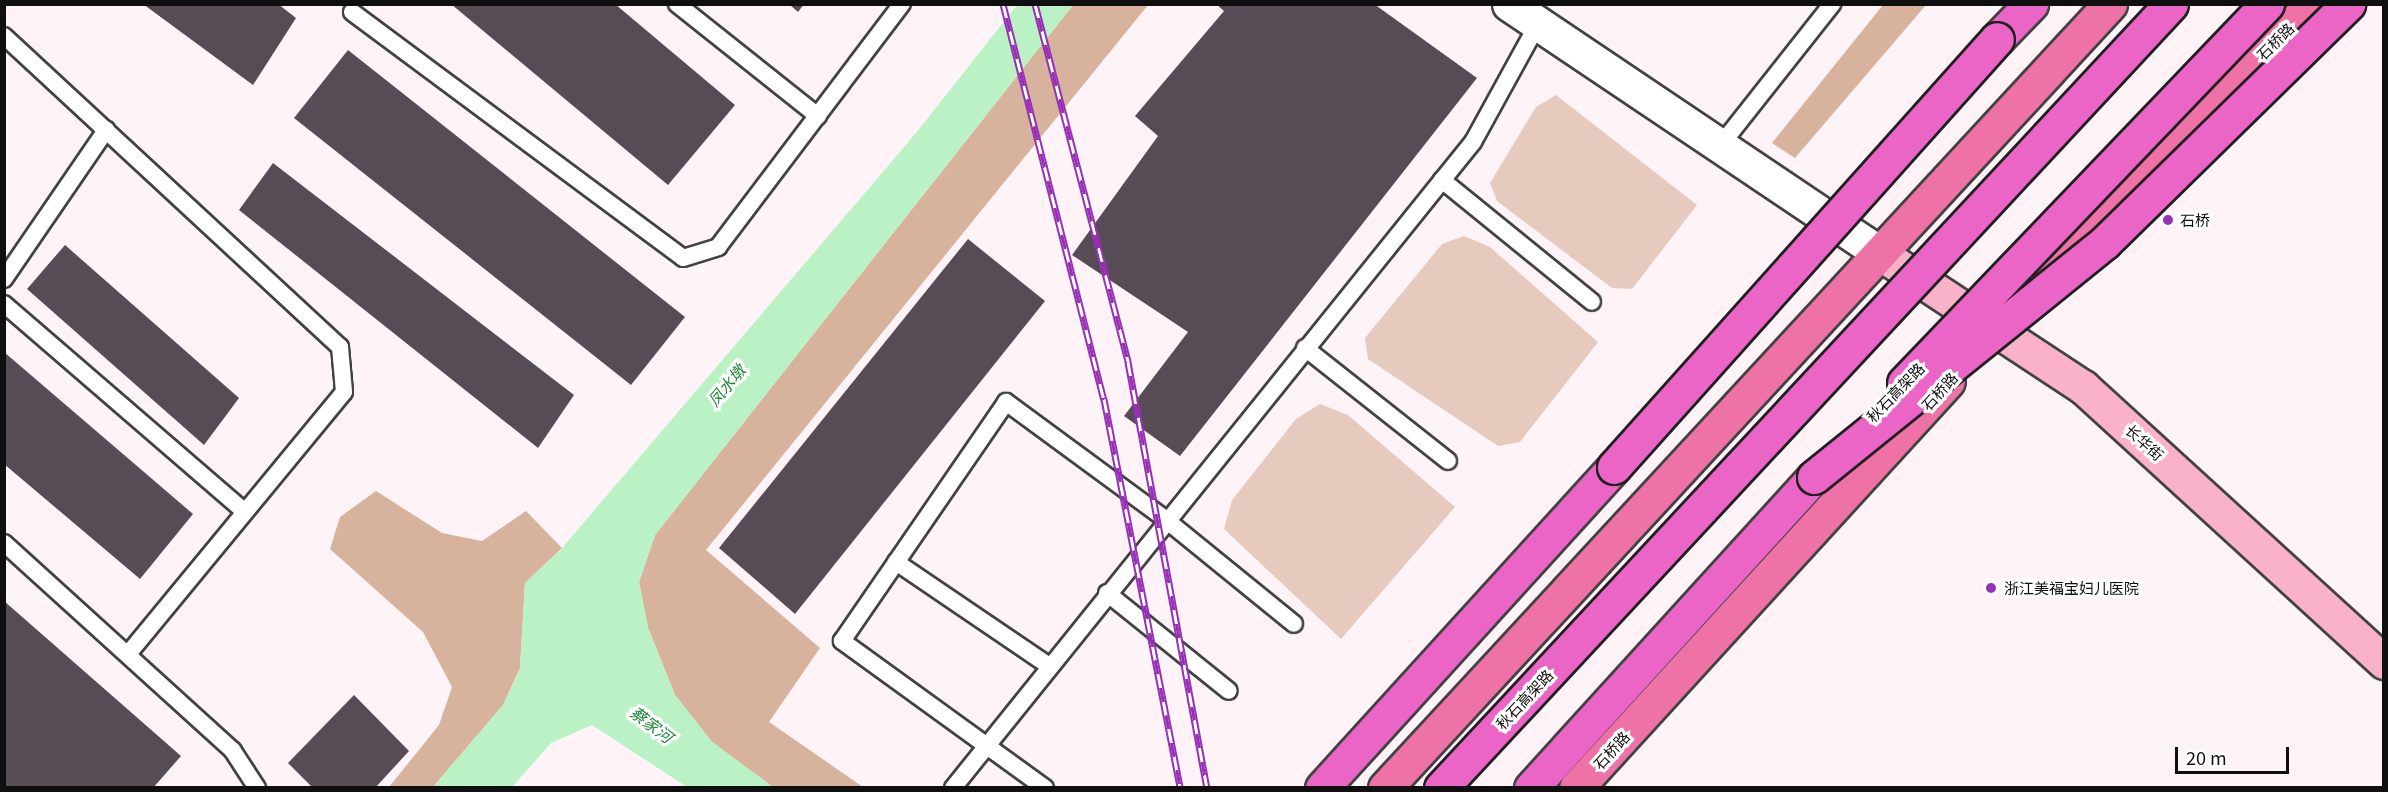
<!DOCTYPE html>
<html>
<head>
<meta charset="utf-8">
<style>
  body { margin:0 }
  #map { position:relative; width:2388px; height:792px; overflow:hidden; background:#fef3f7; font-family:Georgia,"Noto Sans SC",serif }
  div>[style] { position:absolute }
  .green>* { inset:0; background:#e7cabe }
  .forest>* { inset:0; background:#d7b39e }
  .water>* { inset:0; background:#bbf2c5 }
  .building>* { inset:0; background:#574c55 }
  .roads { filter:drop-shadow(2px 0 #424242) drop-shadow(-2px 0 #424242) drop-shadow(0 2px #424242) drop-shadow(0 -2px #424242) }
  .lane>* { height:16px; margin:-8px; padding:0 8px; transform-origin:8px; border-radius:8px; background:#fff }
  .street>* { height:33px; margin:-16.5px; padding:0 16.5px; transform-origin:16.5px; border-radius:16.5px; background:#fff }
  .secondary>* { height:33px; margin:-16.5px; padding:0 16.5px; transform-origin:16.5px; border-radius:16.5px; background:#f9b2c7 }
  .primary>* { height:33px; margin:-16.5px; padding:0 16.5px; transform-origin:16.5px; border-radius:16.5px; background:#ef72a7 }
  .highway>* { height:33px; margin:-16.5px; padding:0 16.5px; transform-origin:16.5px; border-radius:16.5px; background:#ea65c5 }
  .rail>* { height:7px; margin-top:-3.5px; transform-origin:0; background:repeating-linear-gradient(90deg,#fff 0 14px,#9830b7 0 28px); box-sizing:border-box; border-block:2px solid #9830b7 }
  .bridges { filter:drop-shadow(2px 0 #202020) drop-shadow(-2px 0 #202020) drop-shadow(0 2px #202020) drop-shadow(0 -2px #202020) }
  .highway-bridge>* { height:33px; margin:-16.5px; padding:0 16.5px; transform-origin:16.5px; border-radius:16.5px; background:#ea65c5 }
  .dots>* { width:16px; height:16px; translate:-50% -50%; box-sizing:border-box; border:3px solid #fff; border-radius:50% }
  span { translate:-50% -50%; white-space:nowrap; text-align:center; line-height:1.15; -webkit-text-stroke:6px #fff; paint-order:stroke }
  .street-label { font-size:15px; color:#0f0f0f }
  .poi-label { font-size:15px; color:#0f0f0f }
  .left { translate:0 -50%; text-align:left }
  .water-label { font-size:16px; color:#1e8538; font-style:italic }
  .frame { position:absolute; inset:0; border:6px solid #0f0f0f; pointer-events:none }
  .scale { position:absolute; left:2175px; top:747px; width:114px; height:27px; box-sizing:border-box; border:3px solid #0f0f0f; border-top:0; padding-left:8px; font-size:18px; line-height:21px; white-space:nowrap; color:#0f0f0f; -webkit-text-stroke:4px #fff; paint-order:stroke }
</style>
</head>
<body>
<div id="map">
  <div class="green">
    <i style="clip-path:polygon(1556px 95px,1697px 205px,1632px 289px,1612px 288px,1497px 201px,1490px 183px,1536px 107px)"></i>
    <i style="clip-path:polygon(1464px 236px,1490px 247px,1598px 342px,1520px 442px,1498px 446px,1368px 359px,1365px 338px,1442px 244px)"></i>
    <i style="clip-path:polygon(1320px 404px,1348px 415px,1455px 507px,1341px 639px,1224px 529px,1232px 500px,1296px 419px)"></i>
  </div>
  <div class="forest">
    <i style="clip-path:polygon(1073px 5px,1148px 5px,706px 550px,820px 648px,769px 722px,863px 787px,773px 787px,712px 742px,675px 695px,648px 628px,639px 582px,655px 535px)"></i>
    <i style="clip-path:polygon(1883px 5px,1926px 5px,1795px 158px,1772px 143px)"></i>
    <i style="clip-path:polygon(376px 491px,442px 533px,482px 541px,526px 511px,562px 548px,525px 583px,520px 668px,503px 705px,433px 787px,389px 787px,439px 725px,452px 687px,423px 632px,330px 549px,340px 517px)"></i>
  </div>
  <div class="water">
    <i style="clip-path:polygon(1017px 5px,1073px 5px,655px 535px,639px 582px,648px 628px,675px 695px,712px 742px,773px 787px,687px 787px,592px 725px,551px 743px,512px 787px,433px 787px,503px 705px,520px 669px,525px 583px,562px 548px,916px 133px)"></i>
  </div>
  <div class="building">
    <i style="clip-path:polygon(143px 4px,278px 4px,296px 18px,253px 85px)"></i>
    <i style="clip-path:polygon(451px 4px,615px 4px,735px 105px,668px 185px)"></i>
    <i style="clip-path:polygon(789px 4px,804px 4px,798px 12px)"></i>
    <i style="clip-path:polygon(1216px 4px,1374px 4px,1477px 78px,1180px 456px,1124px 416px,1188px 332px,1072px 255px,1158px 136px,1135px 116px,1224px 11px)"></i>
    <i style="clip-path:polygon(348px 50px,685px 317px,631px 385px,294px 118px)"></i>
    <i style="clip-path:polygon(273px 163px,574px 395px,538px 448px,239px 210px)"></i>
    <i style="clip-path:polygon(968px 239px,1045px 301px,795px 614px,719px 548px)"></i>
    <i style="clip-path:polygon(65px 245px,239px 398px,204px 445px,27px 289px)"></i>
    <i style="clip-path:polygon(4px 352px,193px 514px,140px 579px,4px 464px)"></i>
    <i style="clip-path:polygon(4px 601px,181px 756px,153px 788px,4px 788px)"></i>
    <i style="clip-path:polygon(354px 695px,409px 751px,375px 788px,313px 788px,288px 763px)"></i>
  </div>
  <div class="roads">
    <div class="lane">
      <i style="left:677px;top:4px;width:180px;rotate:38.5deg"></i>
      <i style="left:352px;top:12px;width:412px;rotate:36.6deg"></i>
      <i style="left:683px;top:258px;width:37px;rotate:-17deg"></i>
      <i style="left:718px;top:247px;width:305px;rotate:-52.9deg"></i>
      <i style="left:4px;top:36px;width:458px;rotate:42.8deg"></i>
      <i style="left:340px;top:347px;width:45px;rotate:84.9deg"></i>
      <i style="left:344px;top:392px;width:340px;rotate:129.5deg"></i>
      <i style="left:1720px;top:146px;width:181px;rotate:-51.7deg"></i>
      <i style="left:1442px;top:180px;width:193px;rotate:39.1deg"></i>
      <i style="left:4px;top:279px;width:181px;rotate:-55.6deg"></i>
      <i style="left:4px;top:304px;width:318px;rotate:40.8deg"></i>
      <i style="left:1305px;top:348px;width:182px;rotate:38.3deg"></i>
      <i style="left:4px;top:543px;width:309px;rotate:42.2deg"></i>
      <i style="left:233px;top:751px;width:44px;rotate:57deg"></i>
      <i style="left:896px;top:562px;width:185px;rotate:34.2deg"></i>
      <i style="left:1107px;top:593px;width:156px;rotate:38.8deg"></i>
      <i style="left:953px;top:788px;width:829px;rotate:-51.17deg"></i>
      <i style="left:1473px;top:142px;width:135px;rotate:-61.2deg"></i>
      <i style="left:1045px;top:788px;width:251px;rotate:-144.1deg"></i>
      <i style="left:842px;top:641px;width:290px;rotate:-55.5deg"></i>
      <i style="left:1006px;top:402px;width:197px;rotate:36.3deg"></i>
      <i style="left:1165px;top:519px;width:166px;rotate:39.1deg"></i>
    </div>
    <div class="street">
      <i style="left:1509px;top:4px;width:448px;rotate:33.9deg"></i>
    </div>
    <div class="secondary">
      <i style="left:1881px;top:254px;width:242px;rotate:33.4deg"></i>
      <i style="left:2083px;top:387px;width:408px;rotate:42.4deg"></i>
    </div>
    <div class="primary">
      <i style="left:2035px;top:286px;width:395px;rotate:-45.5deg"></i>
      <i style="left:1385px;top:788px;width:1068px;rotate:-47.24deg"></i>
      <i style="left:1576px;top:788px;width:551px;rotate:-47.57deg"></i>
    </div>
    <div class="highway">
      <i style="left:1997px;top:39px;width:49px;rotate:-45.8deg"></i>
      <i style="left:1322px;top:788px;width:434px;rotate:-47.7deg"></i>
      <i style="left:1531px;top:788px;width:420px;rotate:-47.7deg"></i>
    </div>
  </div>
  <div class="rail">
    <i style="left:1003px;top:4px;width:408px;rotate:75.7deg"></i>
    <i style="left:1104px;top:399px;width:396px;rotate:78.9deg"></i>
    <i style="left:1035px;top:4px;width:370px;rotate:75.4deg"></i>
    <i style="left:1128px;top:362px;width:433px;rotate:79.5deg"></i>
  </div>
  <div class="bridges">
    <div class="highway-bridge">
      <i style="left:1904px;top:383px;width:525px;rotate:-46.24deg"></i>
      <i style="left:1614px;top:467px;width:574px;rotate:-48.18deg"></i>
      <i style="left:1814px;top:477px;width:373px;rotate:-38.9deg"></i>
      <i style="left:2104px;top:243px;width:342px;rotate:-44.4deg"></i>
      <i style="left:1441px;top:788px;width:1071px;rotate:-47.04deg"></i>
    </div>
  </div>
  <div class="dots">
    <i style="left:2168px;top:220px;background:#9830b7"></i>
    <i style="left:1991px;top:588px;background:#9830b7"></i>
  </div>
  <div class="street-label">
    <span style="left:2275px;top:41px;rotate:-45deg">石桥路</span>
    <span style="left:1939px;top:391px;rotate:-48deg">石桥路</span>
    <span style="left:1895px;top:392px;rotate:-46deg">秋石高架路</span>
    <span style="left:2145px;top:442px;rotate:42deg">长华街</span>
    <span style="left:1524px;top:699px;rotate:-47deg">秋石高架路</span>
    <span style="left:1611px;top:750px;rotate:-48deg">石桥路</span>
  </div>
  <div class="poi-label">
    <span class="left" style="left:2180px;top:220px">石桥</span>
    <span class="left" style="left:2004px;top:588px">浙江美福宝妇儿医院</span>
  </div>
  <div class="water-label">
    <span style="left:726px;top:385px;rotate:-50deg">凤水墩</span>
    <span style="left:652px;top:724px;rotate:37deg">蔡家河</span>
  </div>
  <div class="frame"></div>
  <div class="scale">20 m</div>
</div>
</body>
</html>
